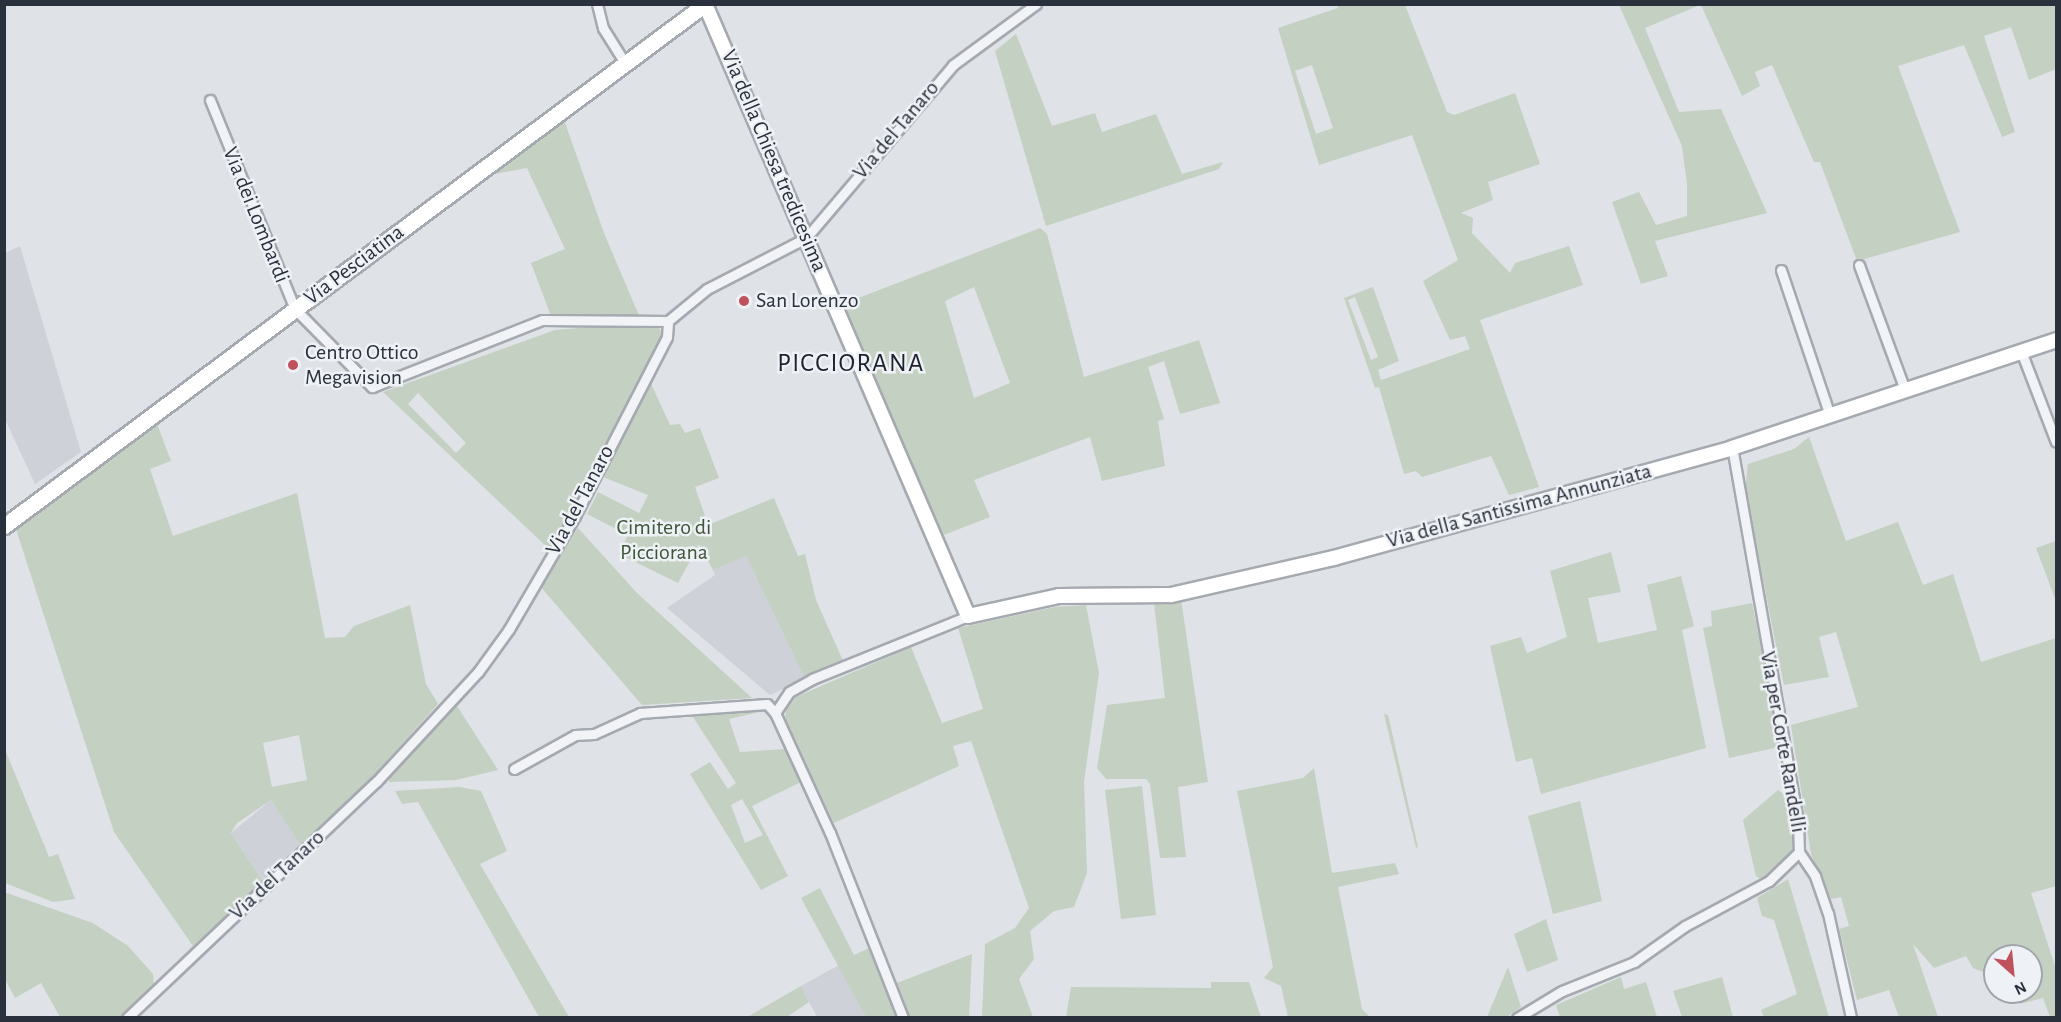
<!DOCTYPE html>
<html>
<head>
<meta charset="utf-8">
<style>
  body { margin:0 }
  #map { position:relative; width:2061px; height:1022px; overflow:hidden; background:#dfe2e7; font-family:"Alegreya Sans",sans-serif }
  div>[style] { position:absolute }
  .built>* { inset:0; background:#ced1d8 }
  .green>* { inset:0; background:#c4d0c1 }
  .roads { filter:drop-shadow(2px 0 #a5a9b0) drop-shadow(-2px 0 #a5a9b0) drop-shadow(0 2px #a5a9b0) drop-shadow(0 -2px #a5a9b0) }
  .street>* { height:9px; margin:-4.5px; padding:0 4.5px; transform-origin:4.5px; border-radius:4.5px; background:#f1f3f6 }
  .secondary>* { height:14px; margin:-7px; padding:0 7px; transform-origin:7px; border-radius:7px; background:#fff }
  .primary>* { height:15px; margin:-7.5px; padding:0 7.5px; transform-origin:7.5px; border-radius:7.5px; background:#fff }
  .dots>* { width:16px; height:16px; translate:-50% -50%; box-sizing:border-box; border:3px solid #eef1f5; border-radius:50% }
  span { translate:-50% -50%; white-space:nowrap; text-align:center; line-height:1.15; -webkit-text-stroke:5px #eef1f5; paint-order:stroke }
  .street-label { font-size:22px; color:#2a303c }
  .poi-label { font-size:22px; color:#2a303c }
  .left { translate:0 -50%; text-align:left }
  .park-label { font-size:22px; color:#3d5639 }
  .quarter-label { font-size:26px; color:#1c212d; letter-spacing:1.5px }
  .frame { position:absolute; inset:0; border:6px solid #2a303c; pointer-events:none }
  .north { position:absolute; left:1983px; top:944px; width:60px; height:60px; box-sizing:border-box; background:#eef1f5; border:2px solid #a0a4ab; border-radius:50%; rotate:153deg; font-size:16px; font-weight:700; line-height:24px; text-align:center; color:#2a303c }
  .north::after { content:''; display:block; margin:auto; width:21px; height:27px; background:#be525d; clip-path:polygon(50% 0,100% 100%,50% 72%,0 100%) }
</style>
</head>
<body>
<div id="map">
  <div class="built">
    <i style="clip-path:polygon(20px 246px,81px 452px,35px 484px,5px 419px,5px 253px)"></i>
    <i style="clip-path:polygon(746px 556px,805px 679px,770px 695px,667px 608px,715px 575px,713px 570px)"></i>
    <i style="clip-path:polygon(271px 800px,301px 846px,263px 882px,231px 833px)"></i>
    <i style="clip-path:polygon(839px 965px,866px 1017px,817px 1017px,801px 986px)"></i>
  </div>
  <div class="green">
    <i style="clip-path:polygon(evenodd,1337px 5px,1405px 5px,1447px 112px,1454px 115px,1515px 93px,1540px 164px,1488px 182px,1493px 200px,1461px 213px,1473px 218px,1472px 233px,1510px 273px,1515px 263px,1569px 246px,1583px 285px,1480px 320px,1539px 487px,1509px 495px,1491px 456px,1422px 477px,1416px 471px,1404px 474px,1379px 387px,1375px 388px,1344px 298px,1373px 287px,1399px 361px,1378px 370px,1381px 380px,1393px 376px,1470px 349px,1465px 336px,1450px 340px,1423px 281px,1458px 260px,1412px 135px,1319px 165px,1278px 28px,1338px 8px,1337px 5px,1312px 65px,1333px 128px,1316px 134px,1295px 71px,1312px 65px,1337px 5px,1355px 297px,1378px 357px,1371px 360px,1348px 300px,1355px 297px)"></i>
    <i style="clip-path:polygon(1619px 5px,1700px 5px,1645px 28px,1679px 112px,1721px 109px,1767px 213px,1655px 241px,1668px 276px,1641px 284px,1612px 202px,1639px 192px,1656px 225px,1687px 216px,1687px 184px,1682px 146px)"></i>
    <i style="clip-path:polygon(1701px 5px,2056px 5px,2056px 69px,2029px 80px,2011px 27px,1984px 36px,2015px 132px,2002px 137px,1964px 45px,1898px 66px,1960px 232px,1857px 261px,1820px 162px,1814px 162px,1772px 65px,1755px 72px,1760px 86px,1742px 96px)"></i>
    <i style="clip-path:polygon(1016px 34px,1052px 126px,1095px 113px,1102px 132px,1156px 114px,1182px 174px,1223px 162px,1219px 169px,1046px 226px,995px 51px)"></i>
    <i style="clip-path:polygon(564px 120px,604px 233px,640px 318px,551px 316px,531px 263px,565px 249px,527px 168px,494px 174px)"></i>
    <i style="clip-path:polygon(evenodd,1040px 228px,1047px 234px,1084px 377px,1199px 340px,1220px 403px,1180px 414px,1164px 361px,1148px 367px,1164px 419px,1158px 421px,1165px 466px,1102px 481px,1090px 437px,974px 480px,990px 517px,941px 536px,843px 304px,1040px 228px,974px 287px,1010px 383px,974px 398px,945px 301px,974px 287px)"></i>
    <i style="clip-path:polygon(evenodd,642px 323px,658px 325px,662px 334px,550px 550px,383px 392px,555px 330px,642px 323px,418px 393px,466px 443px,456px 453px,408px 404px,418px 393px)"></i>
    <i style="clip-path:polygon(648px 377px,670px 425px,680px 424px,685px 433px,700px 428px,719px 478px,695px 487px,708px 525px,774px 498px,798px 556px,805px 554px,816px 600px,844px 663px,805px 679px,746px 556px,713px 570px,699px 544px,678px 583px,619px 554px,628px 535px,587px 514px,598px 492px,639px 513px,648px 495px,603px 477px)"></i>
    <i style="clip-path:polygon(evenodd,156px 421px,171px 461px,150px 469px,173px 536px,297px 493px,325px 638px,345px 637px,354px 626px,410px 605px,426px 684px,438px 704px,357px 794px,301px 846px,271px 800px,237px 823px,231px 833px,263px 882px,193px 946px,114px 832px,15px 526px,156px 421px,299px 735px,307px 780px,272px 787px,263px 743px,299px 735px)"></i>
    <i style="clip-path:polygon(1809px 437px,1846px 541px,1898px 522px,1923px 585px,1953px 574px,1981px 662px,2056px 638px,2056px 886px,2031px 893px,2056px 969px,2056px 1017px,2050px 1017px,2043px 998px,2020px 1004px,2016px 992px,2031px 992px,2031px 956px,1995px 956px,1993px 983px,1988px 974px,1973px 968px,1966px 956px,1934px 968px,1913px 944px,1938px 1017px,1899px 1017px,1889px 990px,1857px 1000px,1839px 929px,1849px 926px,1841px 897px,1831px 899px,1811px 854px,1791px 725px,1858px 707px,1836px 632px,1819px 637px,1829px 677px,1784px 685px,1745px 491px,1748px 464px,1794px 449px)"></i>
    <i style="clip-path:polygon(578px 528px,637px 593px,752px 698px,642px 705px,540px 586px)"></i>
    <i style="clip-path:polygon(2056px 541px,2056px 601px,2036px 548px)"></i>
    <i style="clip-path:polygon(1611px 552px,1621px 592px,1588px 598px,1598px 643px,1657px 630px,1647px 585px,1681px 576px,1694px 626px,1682px 630px,1706px 748px,1541px 794px,1532px 758px,1516px 762px,1490px 646px,1521px 637px,1527px 653px,1567px 637px,1550px 571px)"></i>
    <i style="clip-path:polygon(1181px 599px,1208px 782px,1178px 787px,1186px 857px,1160px 858px,1150px 784px,1146px 779px,1106px 779px,1097px 768px,1107px 705px,1165px 698px,1154px 603px)"></i>
    <i style="clip-path:polygon(1752px 603px,1781px 741px,1779px 747px,1729px 758px,1703px 628px,1712px 626px,1711px 611px)"></i>
    <i style="clip-path:polygon(1086px 605px,1099px 673px,1084px 782px,1087px 873px,1074px 907px,1054px 911px,1030px 931px,1034px 959px,1019px 979px,1033px 1017px,982px 1017px,985px 944px,1015px 928px,1029px 908px,971px 741px,953px 746px,959px 766px,834px 823px,785px 723px,786px 711px,796px 697px,911px 647px,942px 723px,983px 709px,958px 628px,1055px 607px)"></i>
    <i style="clip-path:polygon(457px 706px,498px 770px,456px 780px,389px 782px,390px 776px)"></i>
    <i style="clip-path:polygon(evenodd,758px 707px,764px 711px,729px 719px,740px 752px,785px 749px,801px 782px,752px 806px,788px 876px,761px 890px,690px 774px,710px 762px,728px 789px,736px 783px,691px 714px,758px 707px,742px 799px,763px 835px,745px 843px,731px 805px,742px 799px)"></i>
    <i style="clip-path:polygon(1384px 714px,1388px 715px,1418px 847px,1416px 848px)"></i>
    <i style="clip-path:polygon(4px 747px,49px 857px,58px 854px,75px 899px,53px 902px,5px 883px)"></i>
    <i style="clip-path:polygon(1314px 768px,1332px 873px,1395px 863px,1399px 874px,1338px 887px,1362px 1009px,1370px 1017px,1288px 1017px,1281px 986px,1264px 978px,1273px 967px,1237px 791px,1303px 778px)"></i>
    <i style="clip-path:polygon(1142px 786px,1156px 915px,1121px 919px,1105px 790px)"></i>
    <i style="clip-path:polygon(459px 787px,481px 791px,486px 802px,507px 851px,480px 864px,569px 1017px,539px 1017px,418px 802px,402px 804px,395px 791px)"></i>
    <i style="clip-path:polygon(1778px 790px,1790px 798px,1795px 848px,1785px 862px,1761px 879px,1756px 876px,1743px 820px)"></i>
    <i style="clip-path:polygon(1580px 801px,1602px 901px,1553px 914px,1528px 816px)"></i>
    <i style="clip-path:polygon(1788px 879px,1829px 1017px,1764px 1017px,1761px 1010px,1797px 994px,1774px 920px,1762px 916px,1757px 898px)"></i>
    <i style="clip-path:polygon(820px 888px,854px 955px,869px 948px,899px 1017px,866px 1017px,801px 898px)"></i>
    <i style="clip-path:polygon(4px 892px,93px 923px,128px 946px,153px 974px,154px 987px,121px 1017px,60px 1017px,41px 983px,15px 998px,5px 979px)"></i>
    <i style="clip-path:polygon(1546px 919px,1558px 960px,1527px 972px,1514px 934px)"></i>
    <i style="clip-path:polygon(972px 954px,969px 1017px,910px 1017px,897px 983px)"></i>
    <i style="clip-path:polygon(1508px 967px,1521px 1007px,1507px 1017px,1487px 1017px)"></i>
    <i style="clip-path:polygon(1621px 977px,1624px 989px,1646px 982px,1657px 1017px,1560px 1017px,1556px 1005px)"></i>
    <i style="clip-path:polygon(1722px 977px,1733px 1017px,1682px 1017px,1673px 991px)"></i>
    <i style="clip-path:polygon(1211px 982px,1249px 982px,1261px 1017px,1066px 1017px,1071px 987px,1211px 988px)"></i>
    <i style="clip-path:polygon(801px 986px,809px 1002px,787px 1017px,747px 1017px)"></i>
  </div>
  <div class="roads">
    <div class="street">
      <i style="left:597px;top:4px;width:25px;rotate:76deg"></i>
      <i style="left:603px;top:28px;width:40px;rotate:58deg"></i>
      <i style="left:210px;top:100px;width:226px;rotate:67.9deg"></i>
      <i style="left:295px;top:309px;width:110px;rotate:45.4deg"></i>
      <i style="left:372px;top:387px;width:183px;rotate:-21.5deg"></i>
      <i style="left:542px;top:320px;width:126px;rotate:0.5deg"></i>
      <i style="left:1859px;top:265px;width:133px;rotate:69.8deg"></i>
      <i style="left:1781px;top:270px;width:154px;rotate:71.4deg"></i>
      <i style="left:668px;top:321px;width:50px;rotate:-39.4deg"></i>
      <i style="left:707px;top:289px;width:111px;rotate:-27.3deg"></i>
      <i style="left:806px;top:238px;width:227px;rotate:-49.6deg"></i>
      <i style="left:953px;top:65px;width:103px;rotate:-36.3deg"></i>
      <i style="left:2021px;top:351px;width:97px;rotate:69deg"></i>
      <i style="left:514px;top:769px;width:70px;rotate:-29.1deg"></i>
      <i style="left:575px;top:735px;width:19px;rotate:-3deg"></i>
      <i style="left:594px;top:734px;width:51px;rotate:-24.5deg"></i>
      <i style="left:640px;top:713px;width:127px;rotate:-4.1deg"></i>
      <i style="left:767px;top:704px;width:12px;rotate:48deg"></i>
      <i style="left:1799px;top:852px;width:29px;rotate:56deg"></i>
      <i style="left:1815px;top:876px;width:39px;rotate:71deg"></i>
      <i style="left:1828px;top:913px;width:107px;rotate:77.6deg"></i>
      <i style="left:127px;top:1018px;width:343px;rotate:-43.5deg"></i>
      <i style="left:376px;top:782px;width:150px;rotate:-47.2deg"></i>
      <i style="left:478px;top:672px;width:53px;rotate:-54.2deg"></i>
      <i style="left:509px;top:629px;width:131px;rotate:-59.7deg"></i>
      <i style="left:575px;top:516px;width:201px;rotate:-62.8deg"></i>
      <i style="left:667px;top:337px;width:16px;rotate:-86deg"></i>
      <i style="left:903px;top:1018px;width:199px;rotate:-111.5deg"></i>
      <i style="left:830px;top:833px;width:132px;rotate:-114.6deg"></i>
      <i style="left:775px;top:713px;width:25px;rotate:-56deg"></i>
      <i style="left:789px;top:692px;width:26px;rotate:-29deg"></i>
      <i style="left:812px;top:679px;width:168px;rotate:-22deg"></i>
      <i style="left:1517px;top:1018px;width:52px;rotate:-31deg"></i>
      <i style="left:1562px;top:991px;width:78px;rotate:-21.9deg"></i>
      <i style="left:1634px;top:962px;width:62px;rotate:-35.2deg"></i>
      <i style="left:1685px;top:926px;width:95px;rotate:-28.2deg"></i>
      <i style="left:1769px;top:881px;width:42px;rotate:-44deg"></i>
      <i style="left:1799px;top:852px;width:31px;rotate:-92deg"></i>
      <i style="left:1798px;top:821px;width:379px;rotate:-100deg"></i>
    </div>
    <div class="secondary">
      <i style="left:705px;top:4px;width:666px;rotate:66.74deg"></i>
      <i style="left:968px;top:616px;width:93px;rotate:-12.4deg"></i>
      <i style="left:1059px;top:596px;width:112px;rotate:-0.5deg"></i>
      <i style="left:1171px;top:595px;width:167px;rotate:-12.8deg"></i>
      <i style="left:1334px;top:558px;width:413px;rotate:-15.4deg"></i>
      <i style="left:1732px;top:448px;width:342px;rotate:-18.4deg"></i>
    </div>
    <div class="primary">
      <i style="left:4px;top:526px;width:874px;rotate:-36.67deg"></i>
    </div>
  </div>
  <div class="dots">
    <i style="left:744px;top:301px;background:#be525d"></i>
    <i style="left:293px;top:365px;background:#be525d"></i>
  </div>
  <div class="street-label">
    <span style="left:896px;top:130px;rotate:-50deg">Via del Tanaro</span>
    <span style="left:774px;top:161px;rotate:67deg">Via della Chiesa tredicesima</span>
    <span style="left:256px;top:215px;rotate:68deg">Via dei Lombardi</span>
    <span style="left:354px;top:265px;rotate:-37deg">Via Pesciatina</span>
    <span style="left:580px;top:500px;rotate:-62deg">Via del Tanaro</span>
    <span style="left:1519px;top:506px;rotate:-15deg">Via della Santissima Annunziata</span>
    <span style="left:1783px;top:742px;rotate:80deg">Via per Corte Randelli</span>
    <span style="left:277px;top:875px;rotate:-43deg">Via del Tanaro</span>
  </div>
  <div class="poi-label">
    <span class="left" style="left:756px;top:301px">San Lorenzo</span>
    <span class="left" style="left:305px;top:365px">Centro Ottico<br>Megavision</span>
  </div>
  <div class="park-label">
    <span style="left:664px;top:540px">Cimitero di<br>Picciorana</span>
  </div>
  <div class="quarter-label">
    <span style="left:851px;top:364px">PICCIORANA</span>
  </div>
  <div class="frame"></div>
  <div class="north">N</div>
</div>
</body>
</html>
